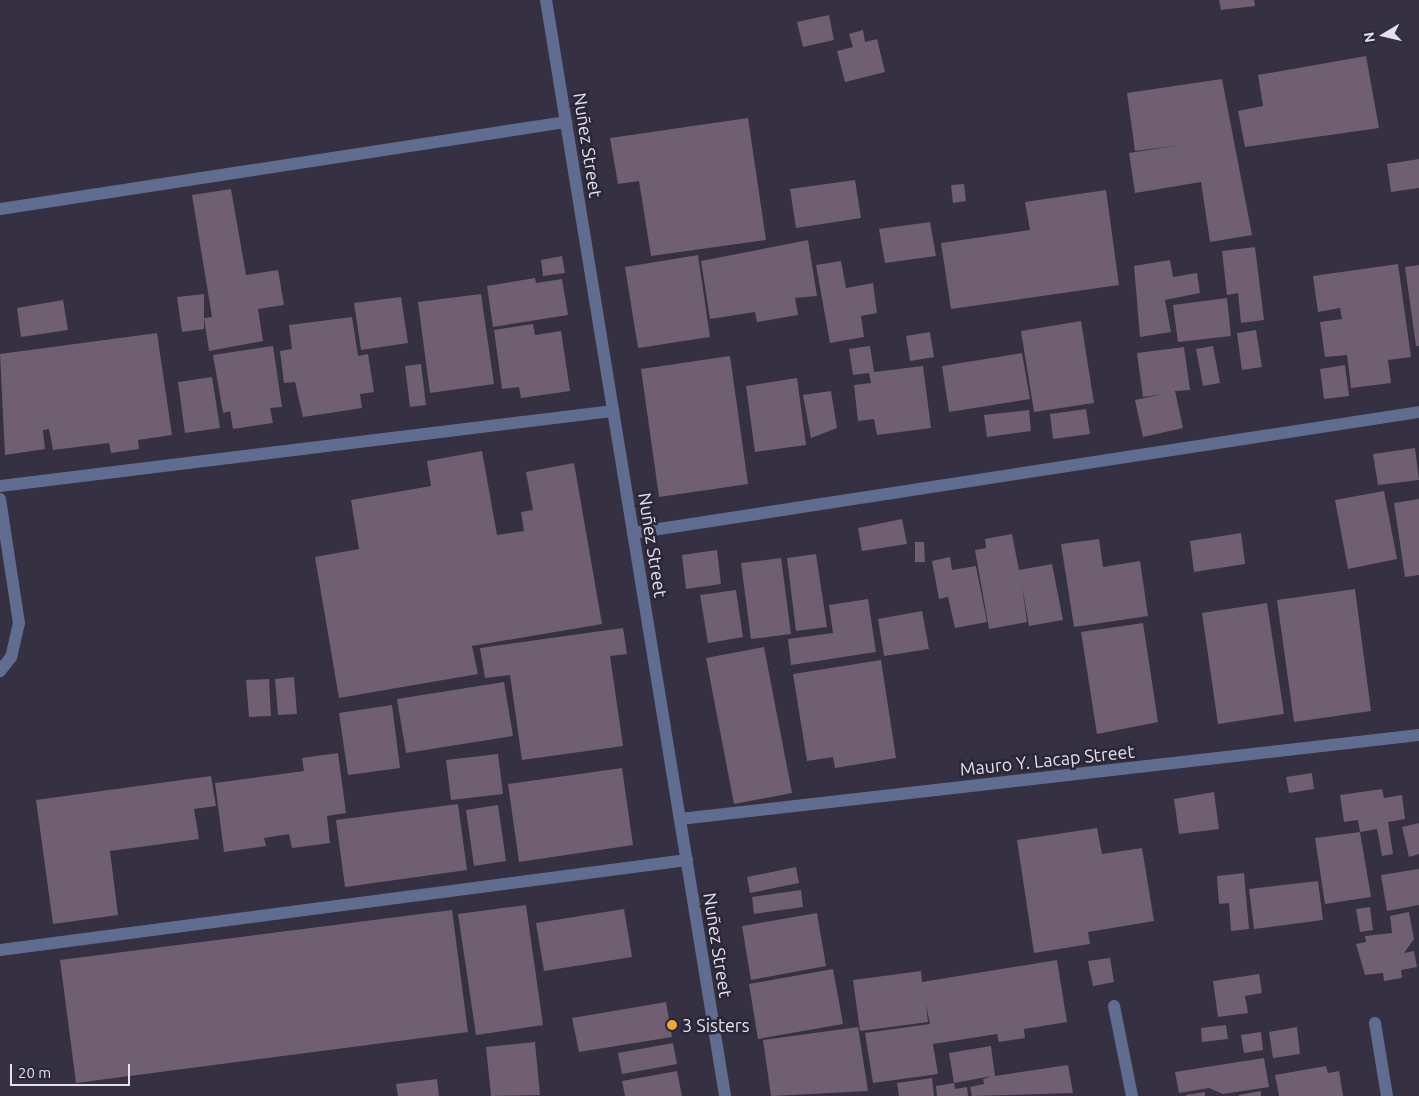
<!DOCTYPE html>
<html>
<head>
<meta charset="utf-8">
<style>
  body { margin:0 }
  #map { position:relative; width:1419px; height:1096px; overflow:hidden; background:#353042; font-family:Ubuntu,sans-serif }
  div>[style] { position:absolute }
  .building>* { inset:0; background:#6f5f70 }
  .minor>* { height:12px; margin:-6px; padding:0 6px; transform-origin:6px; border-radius:6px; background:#616d90 }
  .dots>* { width:14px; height:14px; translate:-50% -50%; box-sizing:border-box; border:2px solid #2b2638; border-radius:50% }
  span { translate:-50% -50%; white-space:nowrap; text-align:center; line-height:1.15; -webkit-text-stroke:5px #2b2638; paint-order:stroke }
  .street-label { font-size:18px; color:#e4e1ed }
  .poi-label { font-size:18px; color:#e4e1ed }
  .left { translate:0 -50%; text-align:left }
  .north { position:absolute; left:1359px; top:10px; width:50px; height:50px; -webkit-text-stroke:4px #2b2638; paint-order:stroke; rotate:261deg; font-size:14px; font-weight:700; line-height:20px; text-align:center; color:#e4e1ed }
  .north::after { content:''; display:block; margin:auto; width:18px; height:22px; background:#e4e1ed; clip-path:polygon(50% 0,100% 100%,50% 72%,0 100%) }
  .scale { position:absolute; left:10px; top:1064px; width:120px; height:22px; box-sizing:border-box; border:2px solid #e4e1ed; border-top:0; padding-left:6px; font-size:15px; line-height:18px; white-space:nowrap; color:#e4e1ed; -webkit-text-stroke:4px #2b2638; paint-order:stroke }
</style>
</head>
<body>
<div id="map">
  <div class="building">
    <i style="clip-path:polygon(1219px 0,1254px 0,1255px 6px,1221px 10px)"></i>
    <i style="clip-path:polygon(829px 15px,834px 40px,803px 47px,797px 22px)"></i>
    <i style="clip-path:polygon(863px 30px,865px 42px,877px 39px,885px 72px,845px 82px,837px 51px,853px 47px,849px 34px)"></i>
    <i style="clip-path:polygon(1366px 56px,1379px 128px,1245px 147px,1238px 111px,1263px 106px,1258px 75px)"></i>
    <i style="clip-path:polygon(1222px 79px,1252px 235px,1210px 242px,1201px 182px,1135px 193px,1129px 153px,1181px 145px,1135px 151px,1127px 93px)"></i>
    <i style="clip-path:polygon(748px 118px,766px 240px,651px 256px,639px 181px,618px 184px,610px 138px)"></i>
    <i style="clip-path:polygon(1419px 159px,1419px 188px,1391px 192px,1387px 164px)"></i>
    <i style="clip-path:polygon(855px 180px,861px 218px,796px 228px,790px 189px)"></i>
    <i style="clip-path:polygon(964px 184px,966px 201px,953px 203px,951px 185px)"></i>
    <i style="clip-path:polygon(231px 189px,246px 275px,278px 270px,284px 305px,258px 309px,263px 341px,209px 351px,204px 318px,212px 317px,192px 195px)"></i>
    <i style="clip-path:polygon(1106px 190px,1119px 285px,951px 309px,941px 243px,1030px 230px,1025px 202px)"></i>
    <i style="clip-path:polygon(930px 222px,936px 256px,885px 263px,879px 229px)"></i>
    <i style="clip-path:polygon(808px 240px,817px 296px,795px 298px,798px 315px,757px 322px,755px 312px,710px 319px,701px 261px)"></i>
    <i style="clip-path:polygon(1255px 247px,1264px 320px,1241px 323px,1238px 293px,1227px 295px,1222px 251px)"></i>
    <i style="clip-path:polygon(698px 255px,710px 337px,638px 348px,625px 267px)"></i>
    <i style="clip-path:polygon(562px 256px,565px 273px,543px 276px,541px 260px)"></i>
    <i style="clip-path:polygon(1170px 260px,1173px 277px,1197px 273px,1200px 293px,1165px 300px,1171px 332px,1140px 337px,1134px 266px)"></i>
    <i style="clip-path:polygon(841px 261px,846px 288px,873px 283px,877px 313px,861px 316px,864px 337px,830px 343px,816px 265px)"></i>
    <i style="clip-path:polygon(1398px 264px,1411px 357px,1388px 360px,1391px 383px,1351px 388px,1347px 355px,1325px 357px,1320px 322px,1342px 319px,1340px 308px,1318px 312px,1313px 276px)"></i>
    <i style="clip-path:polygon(1419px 265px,1419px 346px,1416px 346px,1405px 267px)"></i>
    <i style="clip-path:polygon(535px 278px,536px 283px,562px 279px,568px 315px,493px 327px,487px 286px)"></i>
    <i style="clip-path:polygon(204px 294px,204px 329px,182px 332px,177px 297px)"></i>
    <i style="clip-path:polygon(481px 294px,494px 384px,430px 393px,418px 302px)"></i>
    <i style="clip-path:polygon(401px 297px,408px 343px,361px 350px,354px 303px)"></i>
    <i style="clip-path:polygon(1227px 298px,1231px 336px,1178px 342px,1173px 305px)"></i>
    <i style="clip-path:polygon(63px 300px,68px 330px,21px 337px,17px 308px)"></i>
    <i style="clip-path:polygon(352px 317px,358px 356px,368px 354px,374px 392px,360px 394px,362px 408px,303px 417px,295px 382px,284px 383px,280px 351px,292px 349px,289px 325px)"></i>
    <i style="clip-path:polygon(1081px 321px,1094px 403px,1034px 412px,1021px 331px)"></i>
    <i style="clip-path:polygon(533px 324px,535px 335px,561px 331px,570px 391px,521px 398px,519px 387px,502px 389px,494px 330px)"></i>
    <i style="clip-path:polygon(1256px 330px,1262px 367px,1242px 370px,1237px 333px)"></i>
    <i style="clip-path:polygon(930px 332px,934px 357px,910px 361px,906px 336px)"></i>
    <i style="clip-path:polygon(157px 333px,172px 435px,138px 440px,139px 449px,111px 453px,109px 443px,53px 450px,49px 429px,43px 430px,45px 449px,5px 455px,0 354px)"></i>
    <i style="clip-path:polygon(273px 346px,282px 407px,270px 408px,273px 423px,233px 429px,230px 411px,223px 413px,213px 355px)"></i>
    <i style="clip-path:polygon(870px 346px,874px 372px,923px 366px,931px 428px,877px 435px,874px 419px,858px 421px,854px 385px,871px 383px,869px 373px,853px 375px,849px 349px)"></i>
    <i style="clip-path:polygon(1213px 346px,1220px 383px,1203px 386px,1196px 349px)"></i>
    <i style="clip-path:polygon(1184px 347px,1190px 390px,1175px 391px,1183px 428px,1143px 437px,1135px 400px,1164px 394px,1143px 397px,1137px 353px)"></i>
    <i style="clip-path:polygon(1022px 353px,1030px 399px,949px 412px,942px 366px)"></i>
    <i style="clip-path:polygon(730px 356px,748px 484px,659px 497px,641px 369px)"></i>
    <i style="clip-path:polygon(421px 364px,426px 405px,410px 407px,405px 366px)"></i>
    <i style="clip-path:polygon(1345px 365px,1349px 396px,1324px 399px,1320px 369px)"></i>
    <i style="clip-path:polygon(212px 377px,220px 428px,185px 433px,178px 382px)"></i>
    <i style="clip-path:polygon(797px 378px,806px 445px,755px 452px,746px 386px)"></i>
    <i style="clip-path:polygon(831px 391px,837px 428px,811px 438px,803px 395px)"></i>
    <i style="clip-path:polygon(1086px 409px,1090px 434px,1053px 439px,1050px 414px)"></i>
    <i style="clip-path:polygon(1029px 410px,1031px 431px,987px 437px,984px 415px)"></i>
    <i style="clip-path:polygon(1415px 448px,1419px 480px,1378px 485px,1373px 454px)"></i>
    <i style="clip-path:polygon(482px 451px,497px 535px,524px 531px,521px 512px,533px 510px,526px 472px,574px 463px,602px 624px,472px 646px,478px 674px,339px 698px,315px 557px,359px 549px,351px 500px,431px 486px,427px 461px)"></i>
    <i style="clip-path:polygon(1384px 491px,1397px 559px,1348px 569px,1335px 500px)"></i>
    <i style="clip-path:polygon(1419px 499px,1419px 575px,1405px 577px,1394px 503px)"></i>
    <i style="clip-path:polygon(902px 519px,907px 544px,862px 551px,858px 528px)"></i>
    <i style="clip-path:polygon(1241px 533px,1245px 564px,1194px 572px,1190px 541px)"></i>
    <i style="clip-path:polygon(1012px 534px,1019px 570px,1052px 564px,1063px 620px,1029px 626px,1022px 585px,1027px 622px,989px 629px,975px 550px,986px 548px,985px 539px)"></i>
    <i style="clip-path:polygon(1099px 539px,1103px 567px,1140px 561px,1148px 616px,1074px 627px,1061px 544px)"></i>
    <i style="clip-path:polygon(915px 542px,924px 542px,925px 562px,915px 562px)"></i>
    <i style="clip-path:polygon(717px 550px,721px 584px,686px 589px,682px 555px)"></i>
    <i style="clip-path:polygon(816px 554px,827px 627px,796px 631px,787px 558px)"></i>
    <i style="clip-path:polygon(950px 557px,952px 570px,976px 566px,987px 622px,955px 628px,948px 597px,939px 599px,932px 561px)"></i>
    <i style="clip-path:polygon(781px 558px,791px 634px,751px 639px,741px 563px)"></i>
    <i style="clip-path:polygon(1355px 589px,1371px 711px,1294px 722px,1277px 600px)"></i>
    <i style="clip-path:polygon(736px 590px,743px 637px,708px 643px,700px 595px)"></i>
    <i style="clip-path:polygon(868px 599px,876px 652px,791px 665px,788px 639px,833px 633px,829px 605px)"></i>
    <i style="clip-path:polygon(1267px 603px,1284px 714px,1218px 724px,1202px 613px)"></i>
    <i style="clip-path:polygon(922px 611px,929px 649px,884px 656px,878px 619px)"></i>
    <i style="clip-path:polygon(1143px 623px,1158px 722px,1097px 734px,1081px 632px)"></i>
    <i style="clip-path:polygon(623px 628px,627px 654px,610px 656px,623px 746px,522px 760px,510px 675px,485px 678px,480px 648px)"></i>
    <i style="clip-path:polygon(764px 647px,792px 793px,734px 804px,706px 658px)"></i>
    <i style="clip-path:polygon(881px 660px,896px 758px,835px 768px,833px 757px,807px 761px,793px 674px)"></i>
    <i style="clip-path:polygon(294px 677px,297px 714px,278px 715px,275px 679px)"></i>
    <i style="clip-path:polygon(269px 679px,271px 716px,249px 717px,246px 680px)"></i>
    <i style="clip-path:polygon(504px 682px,513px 736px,406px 753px,397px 699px)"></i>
    <i style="clip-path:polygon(392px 705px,400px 768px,348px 775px,339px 713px)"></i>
    <i style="clip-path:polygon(338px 753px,346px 813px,327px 816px,330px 843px,292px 848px,289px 834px,264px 838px,266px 846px,224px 852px,215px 783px,304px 771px,302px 758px)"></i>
    <i style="clip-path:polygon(498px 754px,503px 794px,451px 800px,446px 760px)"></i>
    <i style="clip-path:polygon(622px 768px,633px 845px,519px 862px,508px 784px)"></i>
    <i style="clip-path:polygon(1312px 773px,1314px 789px,1289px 793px,1286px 777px)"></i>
    <i style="clip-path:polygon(211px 776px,216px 806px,194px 809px,199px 839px,110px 851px,118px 915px,53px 924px,36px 800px)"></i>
    <i style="clip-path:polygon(1382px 789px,1384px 798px,1402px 795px,1405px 819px,1388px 822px,1393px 854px,1382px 856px,1377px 829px,1360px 832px,1371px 897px,1325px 904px,1315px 838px,1360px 832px,1358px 820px,1344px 822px,1340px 795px)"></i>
    <i style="clip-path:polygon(1214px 792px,1219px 829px,1179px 834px,1174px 799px)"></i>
    <i style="clip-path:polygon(458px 804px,467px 870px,345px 887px,336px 820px)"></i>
    <i style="clip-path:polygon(498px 805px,506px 861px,474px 866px,466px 810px)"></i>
    <i style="clip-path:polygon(1419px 823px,1419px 854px,1409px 857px,1402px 827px)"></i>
    <i style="clip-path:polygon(1097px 828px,1102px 854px,1142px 848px,1154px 921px,1088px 932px,1090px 944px,1034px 953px,1017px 840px)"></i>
    <i style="clip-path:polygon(796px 867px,799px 883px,750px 893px,747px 877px)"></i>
    <i style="clip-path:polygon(1419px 869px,1419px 905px,1387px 911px,1381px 875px)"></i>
    <i style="clip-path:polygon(1244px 873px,1249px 929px,1231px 931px,1229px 903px,1219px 904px,1217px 876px)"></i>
    <i style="clip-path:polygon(1318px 881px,1323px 920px,1254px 929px,1249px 889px)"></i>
    <i style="clip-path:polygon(801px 890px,803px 907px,754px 914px,752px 897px)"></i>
    <i style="clip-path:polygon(526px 905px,543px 1025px,476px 1035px,458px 914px)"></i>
    <i style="clip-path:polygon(1370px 907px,1373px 930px,1360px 932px,1356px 909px)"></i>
    <i style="clip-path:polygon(624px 909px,632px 957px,544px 971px,536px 923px)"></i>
    <i style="clip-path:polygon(452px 910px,468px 1032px,76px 1083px,60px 960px)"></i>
    <i style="clip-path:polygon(1409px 912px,1414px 939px,1404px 953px,1414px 951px,1417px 967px,1401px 970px,1402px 978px,1384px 981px,1383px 973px,1365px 975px,1356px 944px,1366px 942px,1365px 936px,1392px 933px,1390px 916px)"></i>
    <i style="clip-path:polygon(817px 913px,826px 966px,751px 980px,742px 926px)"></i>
    <i style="clip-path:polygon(1110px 958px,1114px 982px,1093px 986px,1088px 961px)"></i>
    <i style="clip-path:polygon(1057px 960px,1067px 1022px,1024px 1029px,1025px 1038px,999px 1042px,997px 1034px,933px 1044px,938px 1074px,873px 1083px,865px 1033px,930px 1024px,926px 1004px,928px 1022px,860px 1031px,853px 980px,921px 971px,922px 982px)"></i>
    <i style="clip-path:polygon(833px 969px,843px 1024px,758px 1039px,749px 984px)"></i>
    <i style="clip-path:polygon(1259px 974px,1262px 993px,1245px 996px,1248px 1013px,1218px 1017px,1213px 981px)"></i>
    <i style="clip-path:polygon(666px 1002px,672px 1037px,579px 1052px,572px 1018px)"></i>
    <i style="clip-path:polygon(1226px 1025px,1228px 1039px,1202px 1042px,1201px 1028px)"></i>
    <i style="clip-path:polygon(858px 1027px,868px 1091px,771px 1096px,763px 1040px)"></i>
    <i style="clip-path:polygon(1297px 1027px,1300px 1054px,1273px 1058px,1269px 1032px)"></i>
    <i style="clip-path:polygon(1261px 1032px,1263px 1050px,1244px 1053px,1241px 1035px)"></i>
    <i style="clip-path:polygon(535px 1042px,540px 1095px,491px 1096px,486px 1047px)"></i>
    <i style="clip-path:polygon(673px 1043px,677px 1064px,622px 1074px,618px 1053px)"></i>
    <i style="clip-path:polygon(991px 1046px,995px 1076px,1068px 1065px,1073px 1093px,972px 1096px,970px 1087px,984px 1084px,983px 1079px,992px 1076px,954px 1083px,955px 1089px,967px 1087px,968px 1096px,937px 1096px,936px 1086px,954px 1083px,949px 1053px)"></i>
    <i style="clip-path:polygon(1264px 1058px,1269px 1087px,1223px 1094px,1209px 1088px,1179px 1093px,1175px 1072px)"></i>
    <i style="clip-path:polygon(1326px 1066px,1328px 1073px,1339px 1071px,1343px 1096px,1279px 1096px,1275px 1075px)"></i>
    <i style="clip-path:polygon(677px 1071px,682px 1096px,625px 1096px,622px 1081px)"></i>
    <i style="clip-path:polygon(932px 1078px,934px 1096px,899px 1096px,897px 1083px)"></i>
    <i style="clip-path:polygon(437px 1079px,439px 1096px,398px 1096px,396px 1084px)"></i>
    <i style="clip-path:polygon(1261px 1091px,1261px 1096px,1239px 1096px,1239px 1095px)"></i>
    <i style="clip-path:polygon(1205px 1092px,1205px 1096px,1186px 1096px,1186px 1095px)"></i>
  </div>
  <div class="minor">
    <i style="left:546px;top:0;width:1111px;rotate:80.72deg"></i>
    <i style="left:0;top:209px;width:573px;rotate:-8.74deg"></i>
    <i style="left:0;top:486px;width:618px;rotate:-6.98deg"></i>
    <i style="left:0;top:499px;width:125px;rotate:81.3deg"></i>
    <i style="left:19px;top:623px;width:35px;rotate:103deg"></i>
    <i style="left:11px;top:657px;width:18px;rotate:128deg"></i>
    <i style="left:633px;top:533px;width:795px;rotate:-8.75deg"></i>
    <i style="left:680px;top:819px;width:744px;rotate:-6.48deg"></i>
    <i style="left:0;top:950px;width:693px;rotate:-7.46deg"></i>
    <i style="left:1114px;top:1006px;width:92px;rotate:78.7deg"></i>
    <i style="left:1375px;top:1023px;width:74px;rotate:80.7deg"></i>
  </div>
  <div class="dots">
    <i style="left:672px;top:1025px;background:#eca93a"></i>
  </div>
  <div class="street-label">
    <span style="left:588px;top:145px;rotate:81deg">Nuñez Street</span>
    <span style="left:653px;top:545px;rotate:81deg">Nuñez Street</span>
    <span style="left:1047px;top:760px;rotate:-6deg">Mauro Y. Lacap Street</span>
    <span style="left:718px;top:945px;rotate:81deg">Nuñez Street</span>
  </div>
  <div class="poi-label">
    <span class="left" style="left:682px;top:1025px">3 Sisters</span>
  </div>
  <div class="north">N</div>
  <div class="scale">20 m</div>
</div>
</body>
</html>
